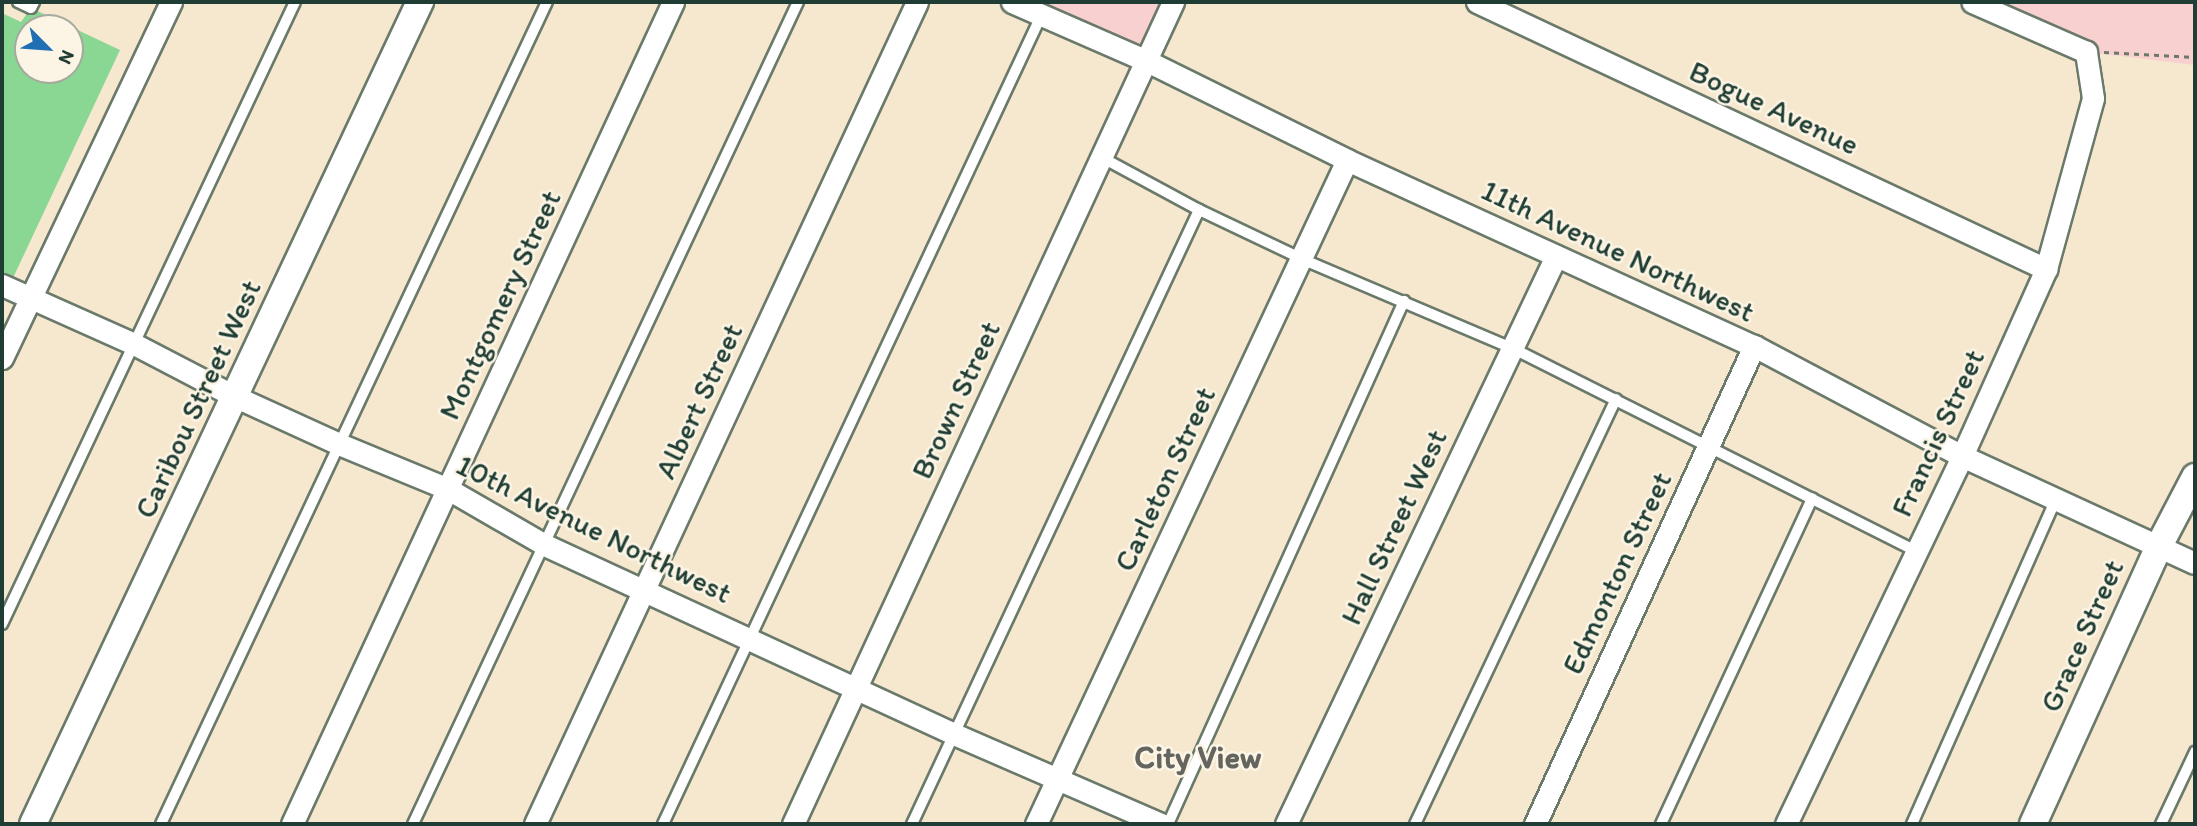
<!DOCTYPE html>
<html>
<head>
<meta charset="utf-8">
<style>
  body { margin:0 }
  #map { position:relative; width:2197px; height:826px; overflow:hidden; background:#f6e8cf; font-family:Itim,sans-serif }
  div>[style] { position:absolute }
  .built>* { inset:0; background:#f7d0cf }
  .green>* { inset:0; background:#8ad794 }
  .path>* { height:2.5px; margin-top:-1.25px; transform-origin:0; background:repeating-linear-gradient(90deg,#6a796a 0 5px,transparent 0 10px) }
  .roads { filter:drop-shadow(2px 0 #6a796a) drop-shadow(-2px 0 #6a796a) drop-shadow(0 2px #6a796a) drop-shadow(0 -2px #6a796a) }
  .service>* { height:10px; margin:-5px; padding:0 5px; transform-origin:5px; border-radius:5px; background:#fff }
  .minor>* { height:21px; margin:-10.5px; padding:0 10.5px; transform-origin:10.5px; border-radius:10.5px; background:#fff }
  .tertiary>* { height:26px; margin:-13px; padding:0 13px; transform-origin:13px; border-radius:13px; background:#fff }
  span { translate:-50% -50%; white-space:nowrap; text-align:center; line-height:1.15; -webkit-text-stroke:5px #fcf5e5; paint-order:stroke }
  .street-label { font-size:30px; color:#1f3d34 }
  .neighbourhood-label { font-size:32px; color:#64655f; font-weight:700 }
  .frame { position:absolute; inset:0; border:4px solid #1f3d34; pointer-events:none }
  .north { position:absolute; left:14px; top:14px; width:70px; height:70px; box-sizing:border-box; background:#fcf5e5; border:2px solid #a4ab9e; border-radius:50%; rotate:115deg; font-size:19px; font-weight:700; line-height:28px; text-align:center; color:#1f3d34 }
  .north::after { content:''; display:block; margin:auto; width:24px; height:32px; background:#1f6fb2; clip-path:polygon(50% 0,100% 100%,50% 72%,0 100%) }
</style>
</head>
<body>
<div id="map">
  <div class="built">
    <i style="clip-path:polygon(1012px 2px,1173px 2px,1147px 61px)"></i>
    <i style="clip-path:polygon(1972px 2px,2195px 2px,2195px 65px,2086px 52px)"></i>
  </div>
  <div class="green">
    <i style="clip-path:polygon(evenodd,31px 8px,120px 50px,13px 278px,2px 281px,2px 13px,21px 22px,31px 8px,28px 28px,70px 28px,70px 70px,28px 70px,28px 28px)"></i>
  </div>
  <div class="path">
    <i style="left:2104px;top:52px;width:91px;rotate:3.1deg"></i>
  </div>
  <div class="roads">
    <div class="service">
      <i style="left:18px;top:2px;width:14px;rotate:25deg"></i>
      <i style="left:31px;top:8px;width:7px;rotate:-63deg"></i>
      <i style="left:1101px;top:157px;width:111px;rotate:28.4deg"></i>
      <i style="left:1199px;top:210px;width:114px;rotate:25.4deg"></i>
      <i style="left:1302px;top:259px;width:228px;rotate:23deg"></i>
      <i style="left:1512px;top:348px;width:452px;rotate:26.7deg"></i>
      <i style="left:2px;top:624px;width:688px;rotate:-64.78deg"></i>
      <i style="left:161px;top:824px;width:908px;rotate:-64.85deg"></i>
      <i style="left:413px;top:824px;width:908px;rotate:-64.9deg"></i>
      <i style="left:663px;top:824px;width:892px;rotate:-64.93deg"></i>
      <i style="left:912px;top:824px;width:678px;rotate:-64.95deg"></i>
      <i style="left:1168px;top:824px;width:574px;rotate:-65.71deg"></i>
      <i style="left:1415px;top:824px;width:470px;rotate:-64.7deg"></i>
      <i style="left:1661px;top:824px;width:359px;rotate:-65.1deg"></i>
      <i style="left:1912px;top:824px;width:355px;rotate:-66.1deg"></i>
      <i style="left:2161px;top:824px;width:80px;rotate:-64.7deg"></i>
    </div>
    <div class="minor">
      <i style="left:1012px;top:2px;width:147px;rotate:23.6deg"></i>
      <i style="left:1147px;top:61px;width:223px;rotate:26.3deg"></i>
      <i style="left:1347px;top:160px;width:447px;rotate:24.6deg"></i>
      <i style="left:1754px;top:346px;width:235px;rotate:27.9deg"></i>
      <i style="left:1962px;top:456px;width:256px;rotate:24.7deg"></i>
      <i style="left:1477px;top:2px;width:629px;rotate:25.14deg"></i>
      <i style="left:2px;top:285px;width:145px;rotate:24.1deg"></i>
      <i style="left:134px;top:344px;width:115px;rotate:27.5deg"></i>
      <i style="left:236px;top:397px;width:113px;rotate:24.5deg"></i>
      <i style="left:339px;top:444px;width:118px;rotate:22.4deg"></i>
      <i style="left:448px;top:489px;width:112px;rotate:30deg"></i>
      <i style="left:545px;top:545px;width:451px;rotate:24.8deg"></i>
      <i style="left:954px;top:734px;width:226px;rotate:23.5deg"></i>
      <i style="left:2px;top:358px;width:394px;rotate:-64.6deg"></i>
      <i style="left:292px;top:824px;width:906px;rotate:-65.13deg"></i>
      <i style="left:535px;top:824px;width:906px;rotate:-65.07deg"></i>
      <i style="left:793px;top:824px;width:906px;rotate:-65.19deg"></i>
      <i style="left:1036px;top:824px;width:733px;rotate:-64.9deg"></i>
      <i style="left:1286px;top:824px;width:629px;rotate:-64.58deg"></i>
      <i style="left:1535px;top:824px;width:526px;rotate:-65.38deg"></i>
      <i style="left:1786px;top:824px;width:408px;rotate:-64.4deg"></i>
      <i style="left:1962px;top:456px;width:205px;rotate:-65.8deg"></i>
      <i style="left:2046px;top:269px;width:177px;rotate:-74.6deg"></i>
      <i style="left:2093px;top:98px;width:47px;rotate:-98.7deg"></i>
      <i style="left:2086px;top:52px;width:124px;rotate:-156.3deg"></i>
    </div>
    <div class="tertiary">
      <i style="left:33px;top:824px;width:909px;rotate:-64.79deg"></i>
      <i style="left:2033px;top:824px;width:305px;rotate:-65.6deg"></i>
      <i style="left:2159px;top:546px;width:78px;rotate:-62.4deg"></i>
    </div>
  </div>
  <div class="street-label">
    <span style="left:1774px;top:108px;rotate:25deg">Bogue Avenue</span>
    <span style="left:1618px;top:251px;rotate:25deg">11th Avenue Northwest</span>
    <span style="left:500px;top:305px;rotate:-65deg">Montgomery Street</span>
    <span style="left:198px;top:399px;rotate:-65deg">Caribou Street West</span>
    <span style="left:956px;top:400px;rotate:-65deg">Brown Street</span>
    <span style="left:699px;top:401px;rotate:-65deg">Albert Street</span>
    <span style="left:1938px;top:433px;rotate:-65deg">Francis Street</span>
    <span style="left:1165px;top:479px;rotate:-65deg">Carleton Street</span>
    <span style="left:1394px;top:527px;rotate:-65deg">Hall Street West</span>
    <span style="left:594px;top:529px;rotate:26deg">10th Avenue Northwest</span>
    <span style="left:1617px;top:573px;rotate:-65deg">Edmonton Street</span>
    <span style="left:2082px;top:636px;rotate:-66deg">Grace Street</span>
  </div>
  <div class="neighbourhood-label">
    <span style="left:1198px;top:757px">City View</span>
  </div>
  <div class="frame"></div>
  <div class="north">N</div>
</div>
</body>
</html>
